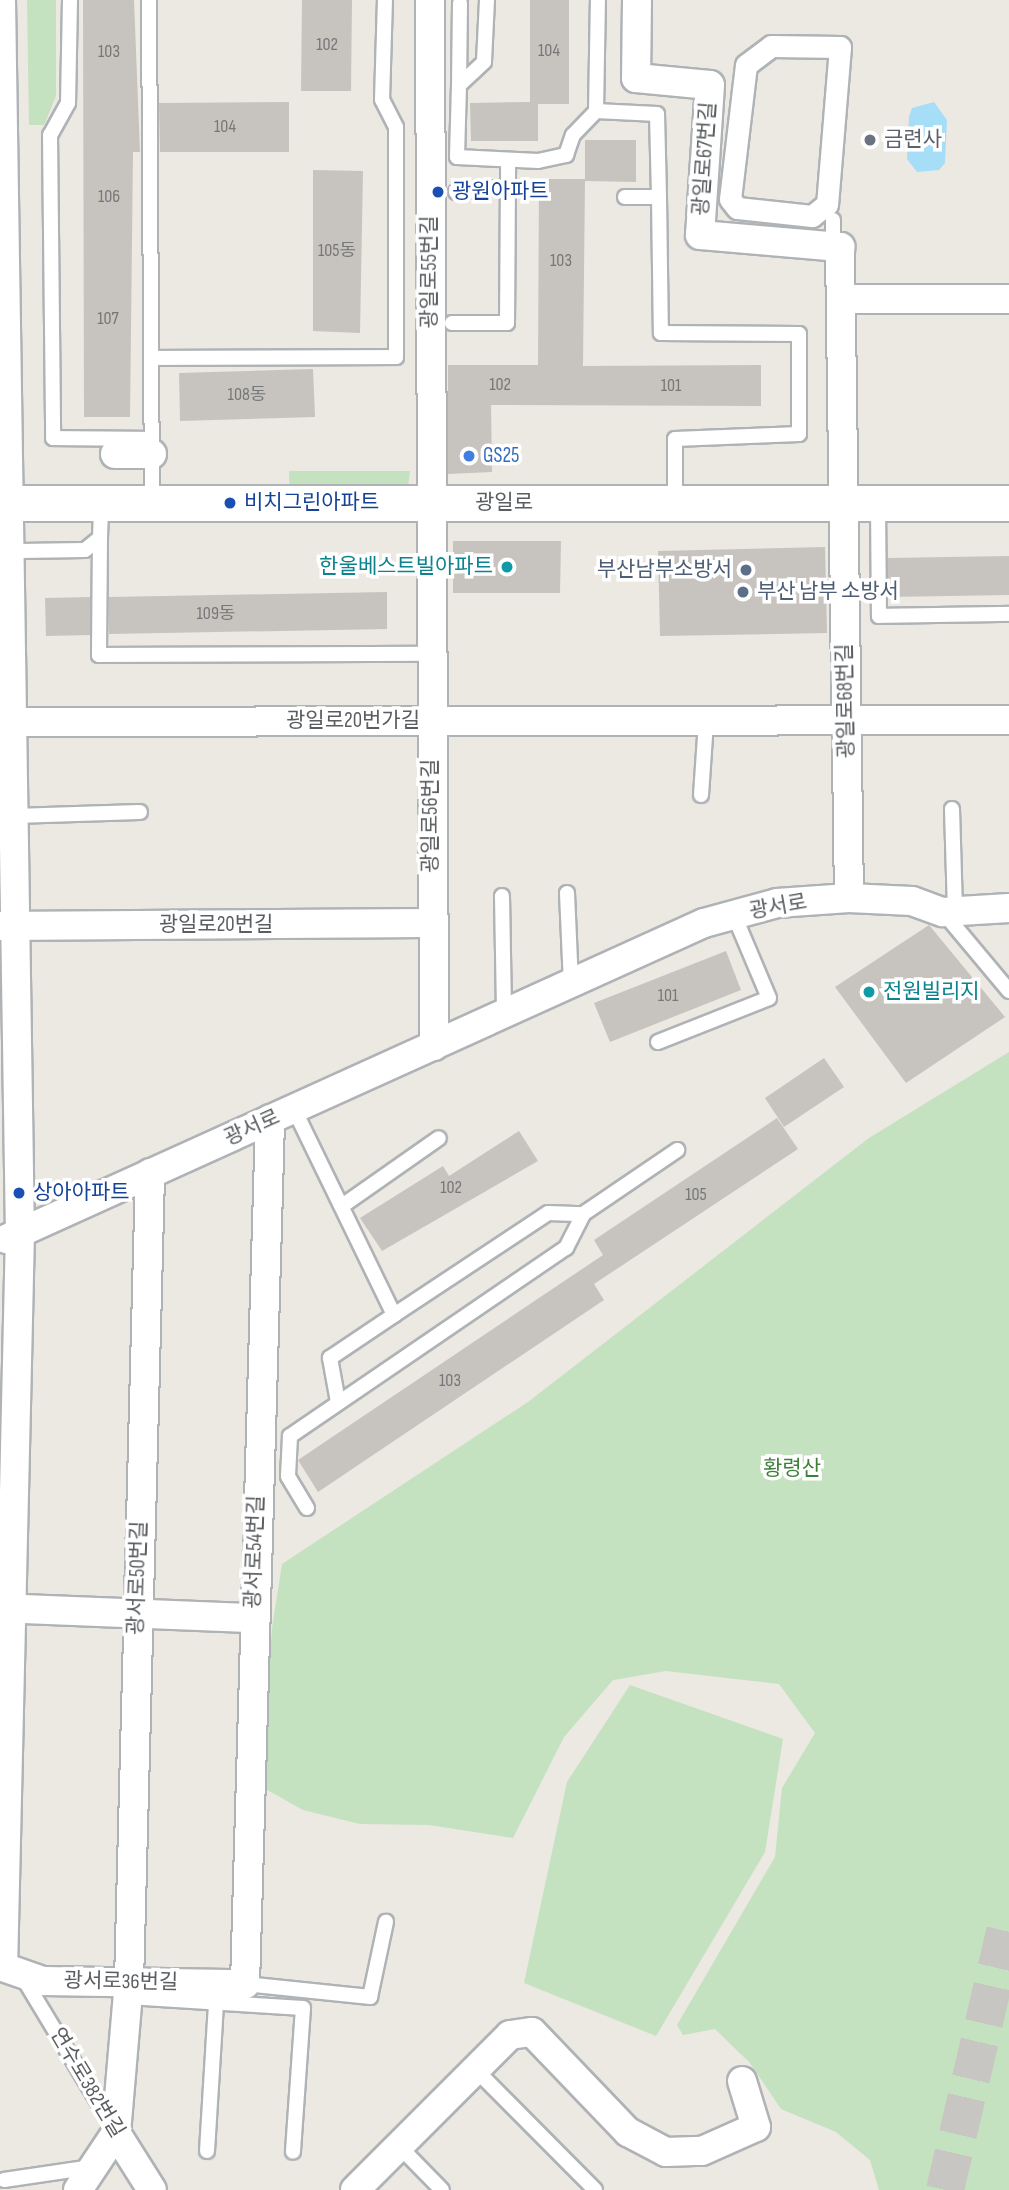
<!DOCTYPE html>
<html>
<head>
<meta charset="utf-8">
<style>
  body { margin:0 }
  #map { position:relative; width:1009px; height:2190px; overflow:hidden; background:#ece8e2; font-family:"Sofia Sans Condensed","Noto Sans KR",sans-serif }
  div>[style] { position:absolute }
  .green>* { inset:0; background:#c4e1c0 }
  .water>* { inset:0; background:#a6def7 }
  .building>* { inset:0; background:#c7c3be }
  .trunk-tunnel>* { height:38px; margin-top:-19px; transform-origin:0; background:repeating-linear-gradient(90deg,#c8c6c2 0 38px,transparent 0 57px) }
  .roads { filter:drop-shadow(2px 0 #afb3b6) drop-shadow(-2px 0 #afb3b6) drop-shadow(0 2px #afb3b6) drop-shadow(0 -2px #afb3b6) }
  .service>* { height:14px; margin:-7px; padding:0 7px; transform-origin:7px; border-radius:7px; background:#fff }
  .pedestrian>* { height:21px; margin:-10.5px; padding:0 10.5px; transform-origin:10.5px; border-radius:10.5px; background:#fff }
  .minor>* { height:28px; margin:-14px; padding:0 14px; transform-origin:14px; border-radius:14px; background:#fff }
  .tertiary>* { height:35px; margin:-17.5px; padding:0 17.5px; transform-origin:17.5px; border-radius:17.5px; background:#fff }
  .dots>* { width:19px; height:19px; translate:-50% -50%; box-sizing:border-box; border:4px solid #fff; border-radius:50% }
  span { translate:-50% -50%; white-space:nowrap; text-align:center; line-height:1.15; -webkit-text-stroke:7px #fff; paint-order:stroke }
  .number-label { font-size:18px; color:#757778 }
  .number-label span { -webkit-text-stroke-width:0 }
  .worship-label { font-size:21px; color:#5b616d }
  .left { translate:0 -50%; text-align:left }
  .street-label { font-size:21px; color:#5a5e61 }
  .transit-label { font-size:21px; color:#164399 }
  .shop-label { font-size:21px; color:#366cbe }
  .culture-label { font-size:21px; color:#0d838f }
  .right { translate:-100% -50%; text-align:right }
  .service-label { font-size:21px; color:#4e5e75 }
  .park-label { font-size:21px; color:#407f3b }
</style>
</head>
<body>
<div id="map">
  <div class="green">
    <i style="clip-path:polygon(27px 0,56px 0,56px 96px,44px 125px,29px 125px)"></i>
    <i style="clip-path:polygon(289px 471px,410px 471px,406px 503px,290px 503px)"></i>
    <i style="clip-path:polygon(1009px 1052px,1009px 2190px,879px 2190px,870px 2160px,836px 2132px,781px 2109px,750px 2063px,715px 2029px,683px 2035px,677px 2025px,775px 1857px,782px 1788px,815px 1733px,779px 1684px,666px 1671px,613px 1680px,564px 1737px,513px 1838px,429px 1825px,360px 1824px,303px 1810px,262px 1787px,272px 1628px,282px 1564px,528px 1402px,869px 1138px)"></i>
    <i style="clip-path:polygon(630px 1685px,783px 1739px,765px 1852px,656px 2036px,524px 1983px,567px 1782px)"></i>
  </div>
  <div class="water">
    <i style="clip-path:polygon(934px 102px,947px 120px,945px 163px,939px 170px,917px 172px,907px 159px,909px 117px,912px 108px)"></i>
  </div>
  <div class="building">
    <i style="clip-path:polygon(83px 0,134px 0,140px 152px,133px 152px,130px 417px,84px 417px)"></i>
    <i style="clip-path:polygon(302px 0,352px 0,351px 91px,301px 91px)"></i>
    <i style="clip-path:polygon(530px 0,569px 0,569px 104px,538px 104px,538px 141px,471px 141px,470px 103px,530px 102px)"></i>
    <i style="clip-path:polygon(289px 102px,289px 152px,160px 152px,159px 103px)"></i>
    <i style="clip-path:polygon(585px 140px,636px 140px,636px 182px,585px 181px)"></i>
    <i style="clip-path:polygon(313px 170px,363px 171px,360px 333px,313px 331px)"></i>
    <i style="clip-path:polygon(539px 179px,585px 179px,583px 366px,761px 365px,761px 406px,491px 405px,492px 472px,448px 474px,448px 365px,538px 365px)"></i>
    <i style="clip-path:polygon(313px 369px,315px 417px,180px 421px,179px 373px)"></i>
    <i style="clip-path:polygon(453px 541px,561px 541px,560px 593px,453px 593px)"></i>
    <i style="clip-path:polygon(825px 547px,827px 633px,660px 636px,658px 551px)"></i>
    <i style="clip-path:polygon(1009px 556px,1009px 595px,888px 597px,888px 558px)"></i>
    <i style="clip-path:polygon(387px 592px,387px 629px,109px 634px,109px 597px)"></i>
    <i style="clip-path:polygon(90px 597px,90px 635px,46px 636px,45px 598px)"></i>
    <i style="clip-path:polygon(929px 925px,1005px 1017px,906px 1083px,835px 987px)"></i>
    <i style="clip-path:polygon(726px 951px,741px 990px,610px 1042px,594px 1003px)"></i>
    <i style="clip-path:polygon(824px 1058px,844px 1087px,784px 1127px,765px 1098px)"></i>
    <i style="clip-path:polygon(777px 1118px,798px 1149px,594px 1284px,604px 1300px,318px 1492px,298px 1460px,603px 1255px,594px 1240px)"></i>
    <i style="clip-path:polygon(519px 1131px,538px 1161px,382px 1251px,360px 1218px,443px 1166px,449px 1176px)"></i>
  </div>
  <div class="trunk-tunnel">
    <i style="left:945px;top:2190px;width:282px;rotate:-76.9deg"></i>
  </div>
  <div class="roads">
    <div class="service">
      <i style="left:70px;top:0;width:103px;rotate:91.1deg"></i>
      <i style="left:68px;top:103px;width:37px;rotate:119deg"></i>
      <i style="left:50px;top:135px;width:303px;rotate:89.4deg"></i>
      <i style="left:53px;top:438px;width:99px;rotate:0.6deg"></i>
      <i style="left:149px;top:0;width:503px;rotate:89.66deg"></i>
      <i style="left:487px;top:0;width:62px;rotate:92.8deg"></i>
      <i style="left:484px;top:62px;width:34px;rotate:137deg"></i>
      <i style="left:459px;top:85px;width:72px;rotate:91.6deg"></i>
      <i style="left:457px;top:157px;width:81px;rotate:2.8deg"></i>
      <i style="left:538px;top:161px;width:29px;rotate:-12deg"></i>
      <i style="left:566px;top:155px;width:21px;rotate:-71deg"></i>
      <i style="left:573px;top:135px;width:33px;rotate:-46deg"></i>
      <i style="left:596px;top:111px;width:111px;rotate:-89deg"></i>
      <i style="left:459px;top:85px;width:82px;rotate:-89.3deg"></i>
      <i style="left:596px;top:111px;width:61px;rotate:2.8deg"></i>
      <i style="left:657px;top:114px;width:83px;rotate:88.6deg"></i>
      <i style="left:456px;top:192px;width:52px;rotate:-5.5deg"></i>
      <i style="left:625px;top:197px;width:34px"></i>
      <i style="left:659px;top:197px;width:136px;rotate:89.2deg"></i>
      <i style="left:661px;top:333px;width:138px;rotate:0.4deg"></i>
      <i style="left:799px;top:334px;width:100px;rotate:90deg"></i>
      <i style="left:799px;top:434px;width:124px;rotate:177.7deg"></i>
      <i style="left:675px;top:439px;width:64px;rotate:90deg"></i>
      <i style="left:833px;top:246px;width:26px;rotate:-90deg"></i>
      <i style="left:452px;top:323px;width:55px"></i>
      <i style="left:507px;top:323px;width:163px;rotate:-89.6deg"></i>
      <i style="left:151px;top:358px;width:245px;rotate:-0.2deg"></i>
      <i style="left:396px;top:357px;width:230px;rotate:-90deg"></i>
      <i style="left:396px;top:127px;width:30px;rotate:-117deg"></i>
      <i style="left:382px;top:100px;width:100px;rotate:-88.3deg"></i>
      <i style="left:878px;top:504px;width:112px;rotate:89.5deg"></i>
      <i style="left:879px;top:616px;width:130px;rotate:-0.9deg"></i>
      <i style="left:100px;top:538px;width:117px;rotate:90.5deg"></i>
      <i style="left:99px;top:655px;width:332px;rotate:-0.2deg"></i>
      <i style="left:19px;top:551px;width:66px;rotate:-0.9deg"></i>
      <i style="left:85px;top:550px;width:19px;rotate:-39deg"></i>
      <i style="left:100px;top:538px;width:35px;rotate:-88deg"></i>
      <i style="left:701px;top:795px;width:74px;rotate:-86.1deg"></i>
      <i style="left:952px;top:809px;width:102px;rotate:88.3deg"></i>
      <i style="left:13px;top:816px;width:127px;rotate:-1.8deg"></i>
      <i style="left:567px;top:893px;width:91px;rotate:87.5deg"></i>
      <i style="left:502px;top:896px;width:118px;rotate:89deg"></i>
      <i style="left:943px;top:912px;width:103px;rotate:50.1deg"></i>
      <i style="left:658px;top:1042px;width:119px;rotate:-21.6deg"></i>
      <i style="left:769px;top:998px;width:90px;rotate:-112.9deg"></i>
      <i style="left:294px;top:1109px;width:229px;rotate:64.1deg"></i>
      <i style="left:394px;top:1315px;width:185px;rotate:-33.5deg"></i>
      <i style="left:548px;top:1213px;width:35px;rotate:2deg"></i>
      <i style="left:342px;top:1206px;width:118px;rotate:-35deg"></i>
      <i style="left:338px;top:1402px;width:45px;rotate:-100.3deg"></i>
      <i style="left:330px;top:1358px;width:77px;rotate:-33.9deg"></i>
      <i style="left:307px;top:1508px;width:37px;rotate:-121deg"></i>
      <i style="left:288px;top:1476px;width:40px;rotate:-87.1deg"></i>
      <i style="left:290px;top:1436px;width:334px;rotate:-34.3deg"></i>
      <i style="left:566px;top:1248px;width:38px;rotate:-63deg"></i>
      <i style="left:583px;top:1214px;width:114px;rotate:-34.2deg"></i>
      <i style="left:22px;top:1976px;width:176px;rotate:58.9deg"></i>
      <i style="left:245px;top:1984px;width:126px;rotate:5.9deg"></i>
      <i style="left:370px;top:1997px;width:77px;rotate:-78deg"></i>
      <i style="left:128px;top:1997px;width:175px;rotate:3.6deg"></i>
      <i style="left:303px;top:2008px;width:144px;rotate:94deg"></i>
      <i style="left:476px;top:2070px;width:169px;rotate:45.2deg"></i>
      <i style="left:400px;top:2147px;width:60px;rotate:45.7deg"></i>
      <i style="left:207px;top:2151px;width:148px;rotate:-86.5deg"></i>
      <i style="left:4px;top:2180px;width:89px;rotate:-8.4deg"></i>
    </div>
    <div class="pedestrian">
      <i style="left:771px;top:46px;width:69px;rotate:0.8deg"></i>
      <i style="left:840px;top:47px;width:158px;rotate:94.7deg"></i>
      <i style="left:827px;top:204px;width:19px;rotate:141deg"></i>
      <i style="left:812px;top:216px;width:75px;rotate:-173.9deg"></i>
      <i style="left:737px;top:208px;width:11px;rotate:-128deg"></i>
      <i style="left:730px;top:199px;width:135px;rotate:-83.2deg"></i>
      <i style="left:746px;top:65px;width:31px;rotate:-37deg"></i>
    </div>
    <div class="minor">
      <i style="left:1px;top:0;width:1232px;rotate:89.12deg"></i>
      <i style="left:20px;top:1232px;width:735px;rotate:91.32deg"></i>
      <i style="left:430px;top:0;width:1046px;rotate:89.78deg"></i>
      <i style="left:637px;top:0;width:78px;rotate:90.7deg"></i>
      <i style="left:636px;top:78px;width:74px;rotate:5.4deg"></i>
      <i style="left:710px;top:85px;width:150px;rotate:93.8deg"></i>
      <i style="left:700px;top:235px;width:141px;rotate:4.9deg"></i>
      <i style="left:840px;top:247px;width:651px;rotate:89.21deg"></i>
      <i style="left:842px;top:299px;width:167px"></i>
      <i style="left:115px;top:454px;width:37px"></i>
      <i style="left:0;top:722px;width:1009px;rotate:-0.11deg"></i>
      <i style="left:0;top:926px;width:431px;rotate:-0.4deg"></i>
      <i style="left:6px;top:1239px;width:766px;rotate:-24.36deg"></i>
      <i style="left:704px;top:923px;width:76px;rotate:-15.3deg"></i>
      <i style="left:777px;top:903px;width:72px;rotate:-4deg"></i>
      <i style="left:849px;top:898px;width:63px;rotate:2.7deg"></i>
      <i style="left:912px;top:901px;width:33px;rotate:20deg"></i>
      <i style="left:943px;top:912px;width:66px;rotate:-3.5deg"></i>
      <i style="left:0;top:1608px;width:253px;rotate:2.3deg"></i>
      <i style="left:0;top:1966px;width:46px;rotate:19.2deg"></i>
      <i style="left:43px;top:1981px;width:202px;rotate:0.9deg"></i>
      <i style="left:245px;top:1984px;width:865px;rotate:-88.34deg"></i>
      <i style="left:116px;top:2133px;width:67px;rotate:57.7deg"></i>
      <i style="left:78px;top:2190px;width:69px;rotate:-56.3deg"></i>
      <i style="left:116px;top:2133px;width:152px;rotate:-85.1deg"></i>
      <i style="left:129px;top:1982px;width:809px;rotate:-88.51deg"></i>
      <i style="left:355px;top:2190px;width:219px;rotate:-45deg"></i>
      <i style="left:510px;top:2035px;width:22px;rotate:-8deg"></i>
      <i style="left:532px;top:2032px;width:139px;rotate:46.2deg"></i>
      <i style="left:628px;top:2132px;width:43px;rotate:27.8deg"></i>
      <i style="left:666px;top:2152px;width:36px;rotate:-2deg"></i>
      <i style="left:702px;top:2151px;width:59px;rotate:-24deg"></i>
      <i style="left:756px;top:2127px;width:48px;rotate:-106.9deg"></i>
    </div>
    <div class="tertiary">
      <i style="left:0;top:503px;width:1009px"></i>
    </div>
  </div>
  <div class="dots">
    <i style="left:870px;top:140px;background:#6b7280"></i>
    <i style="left:438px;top:192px;background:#1a4fb4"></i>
    <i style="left:469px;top:456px;background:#3f7fe0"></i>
    <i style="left:230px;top:503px;background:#1a4fb4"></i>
    <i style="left:507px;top:567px;background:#0f9aa8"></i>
    <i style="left:746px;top:570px;background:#5c6f8a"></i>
    <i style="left:743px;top:592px;background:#5c6f8a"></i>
    <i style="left:869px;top:992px;background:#0f9aa8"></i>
    <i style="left:19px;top:1193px;background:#1a4fb4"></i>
  </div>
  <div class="number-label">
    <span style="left:327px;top:45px">102</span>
    <span style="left:549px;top:51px">104</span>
    <span style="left:109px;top:52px">103</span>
    <span style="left:225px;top:127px">104</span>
    <span style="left:109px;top:197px">106</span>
    <span style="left:337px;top:251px">105동</span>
    <span style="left:561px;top:261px">103</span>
    <span style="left:108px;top:319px">107</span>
    <span style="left:500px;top:385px">102</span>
    <span style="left:671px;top:386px">101</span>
    <span style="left:247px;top:395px">108동</span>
    <span style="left:216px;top:614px">109동</span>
    <span style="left:668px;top:996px">101</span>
    <span style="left:451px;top:1188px">102</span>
    <span style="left:696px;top:1195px">105</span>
    <span style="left:450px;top:1381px">103</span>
  </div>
  <div class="worship-label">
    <span class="left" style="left:884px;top:140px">금련사</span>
  </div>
  <div class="street-label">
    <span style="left:705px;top:159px;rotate:-86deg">광일로67번길</span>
    <span style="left:430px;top:272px;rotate:-90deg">광일로55번길</span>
    <span style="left:504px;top:503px">광일로</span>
    <span style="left:846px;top:701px;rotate:-91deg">광일로68번길</span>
    <span style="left:353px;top:721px">광일로20번가길</span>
    <span style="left:431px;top:816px;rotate:-90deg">광일로56번길</span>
    <span style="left:778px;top:907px;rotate:-10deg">광서로</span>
    <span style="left:216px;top:925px">광일로20번길</span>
    <span style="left:252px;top:1128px;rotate:-24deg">광서로</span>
    <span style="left:255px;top:1552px;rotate:-88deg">광서로54번길</span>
    <span style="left:138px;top:1578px;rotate:-88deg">광서로50번길</span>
    <span style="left:121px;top:1982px;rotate:1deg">광서로36번길</span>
    <span style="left:87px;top:2083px;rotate:59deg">연수로382번길</span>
  </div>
  <div class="transit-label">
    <span class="left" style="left:452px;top:192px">광원아파트</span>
    <span class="left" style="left:244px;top:503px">비치그린아파트</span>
    <span class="left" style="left:33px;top:1193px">상아아파트</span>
  </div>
  <div class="shop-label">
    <span class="left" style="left:483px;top:456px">GS25</span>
  </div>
  <div class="culture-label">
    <span class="right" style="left:493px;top:567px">한울베스트빌아파트</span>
    <span class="left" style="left:883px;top:992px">전원빌리지</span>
  </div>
  <div class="service-label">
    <span class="right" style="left:732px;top:570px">부산남부소방서</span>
    <span class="left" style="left:757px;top:592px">부산 남부 소방서</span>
  </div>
  <div class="park-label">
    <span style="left:792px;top:1469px">황령산</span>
  </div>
</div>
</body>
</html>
